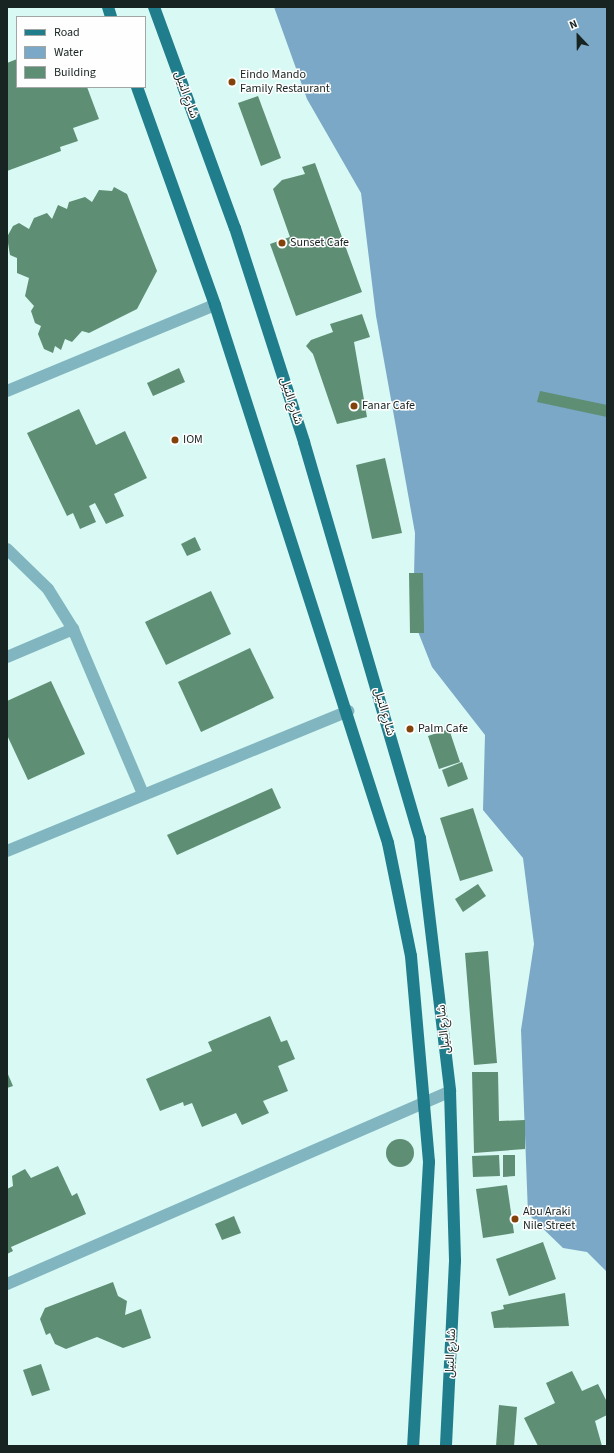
<!DOCTYPE html>
<html>
<head>
<meta charset="utf-8">
<style>
  body { margin:0 }
  #map { position:relative; width:614px; height:1453px; overflow:hidden; background:#d9f9f4; font-family:"Source Sans 3","Noto Sans Arabic",sans-serif }
  div>[style] { position:absolute }
  .water>* { inset:0; background:#7aa8c6 }
  .building>* { inset:0; background:#5e8e73 }
  .round { border-radius:50% }
  .street>* { height:12px; margin:-6px; padding:0 6px; transform-origin:6px; border-radius:6px; background:#81b5bf }
  .primary>* { height:12px; margin:-6px; padding:0 6px; transform-origin:6px; border-radius:6px; background:#207d8c }
  .dots>* { width:11px; height:11px; translate:-50% -50%; box-sizing:border-box; border:2px solid #fefefe; border-radius:50% }
  span { translate:-50% -50%; white-space:nowrap; text-align:center; line-height:1.15; -webkit-text-stroke:3px #fefefe; paint-order:stroke }
  .poi-label { font-size:12px; color:#182422 }
  .left { translate:0 -50%; text-align:left }
  .street-label { font-size:12px; color:#182422 }
  .frame { position:absolute; inset:0; border:8px solid #182422; pointer-events:none }
  .legend { position:absolute; left:16px; top:16px; width:130px; height:72px; box-sizing:border-box; background:#fefefe; border:1px solid #a2a7a6; margin:0; padding:5px 7px; list-style:none; font-size:12px; color:#182422 }
  .legend li { display:flex; align-items:center; gap:8px; height:20px }
  .legend b { width:20px; border:1px solid #a2a7a6 }
  .north { position:absolute; left:558px; top:16px; width:40px; height:40px; -webkit-text-stroke:3px #fefefe; paint-order:stroke; rotate:338deg; font-size:11px; font-weight:700; line-height:16px; text-align:center; color:#182422 }
  .north::after { content:''; display:block; margin:auto; width:14px; height:18px; background:#182422; clip-path:polygon(50% 0,100% 100%,50% 72%,0 100%) }
</style>
</head>
<body>
<div id="map">
  <div class="water">
    <i style="clip-path:polygon(274px 7px,607px 7px,607px 1272px,587px 1252px,563px 1248px,528px 1214px,521px 1030px,534px 944px,523px 858px,483px 810px,485px 735px,432px 667px,413px 619px,415px 533px,376px 316px,361px 193px,307px 99px)"></i>
  </div>
  <div class="building">
    <i style="clip-path:polygon(17px 59px,17px 87px,87px 87px,99px 119px,73px 128px,78px 141px,60px 147px,61px 151px,7px 171px,7px 63px)"></i>
    <i style="clip-path:polygon(258px 96px,281px 158px,261px 166px,238px 103px)"></i>
    <i style="clip-path:polygon(315px 163px,362px 292px,296px 316px,270px 244px,290px 237px,273px 189px,282px 180px,305px 174px,302px 167px)"></i>
    <i style="clip-path:polygon(114px 187px,127px 194px,157px 271px,137px 309px,89px 333px,82px 331px,72px 342px,65px 339px,61px 350px,55px 346px,53px 353px,44px 349px,38px 334px,41px 326px,35px 323px,31px 311px,34px 306px,25px 296px,29px 278px,17px 273px,17px 258px,10px 255px,7px 237px,13px 226px,19px 223px,29px 229px,34px 218px,47px 213px,52px 219px,58px 205px,67px 209px,69px 202px,85px 197px,92px 202px,99px 190px,112px 191px)"></i>
    <i style="clip-path:polygon(362px 314px,370px 337px,354px 342px,367px 417px,337px 424px,313px 354px,306px 346px,311px 340px,333px 332px,330px 324px)"></i>
    <i style="clip-path:polygon(179px 368px,185px 382px,153px 396px,147px 383px)"></i>
    <i style="clip-path:polygon(540px 391px,607px 405px,607px 417px,537px 402px)"></i>
    <i style="clip-path:polygon(79px 409px,96px 445px,125px 431px,147px 478px,114px 494px,124px 516px,106px 524px,95px 503px,89px 506px,96px 522px,80px 529px,73px 513px,67px 516px,27px 433px)"></i>
    <i style="clip-path:polygon(385px 458px,402px 533px,372px 539px,356px 465px)"></i>
    <i style="clip-path:polygon(195px 537px,201px 550px,187px 556px,181px 544px)"></i>
    <i style="clip-path:polygon(409px 573px,423px 573px,424px 633px,410px 633px)"></i>
    <i style="clip-path:polygon(211px 591px,231px 634px,166px 665px,145px 622px)"></i>
    <i style="clip-path:polygon(250px 648px,274px 698px,201px 732px,178px 682px)"></i>
    <i style="clip-path:polygon(51px 681px,85px 754px,28px 780px,7px 735px,7px 701px)"></i>
    <i style="clip-path:polygon(449px 729px,460px 762px,439px 769px,428px 736px)"></i>
    <i style="clip-path:polygon(462px 762px,468px 779px,448px 787px,442px 770px)"></i>
    <i style="clip-path:polygon(272px 788px,281px 808px,177px 855px,167px 835px)"></i>
    <i style="clip-path:polygon(473px 808px,493px 871px,460px 881px,440px 818px)"></i>
    <i style="clip-path:polygon(478px 884px,486px 896px,463px 912px,455px 899px)"></i>
    <i style="clip-path:polygon(488px 951px,497px 1063px,474px 1065px,465px 953px)"></i>
    <i style="clip-path:polygon(270px 1016px,281px 1042px,287px 1040px,295px 1059px,278px 1066px,288px 1091px,263px 1101px,269px 1113px,242px 1125px,236px 1113px,202px 1127px,192px 1103px,184px 1106px,183px 1102px,160px 1111px,146px 1079px,212px 1051px,208px 1042px)"></i>
    <i style="clip-path:polygon(7px 1072px,13px 1086px,7px 1088px)"></i>
    <i style="clip-path:polygon(472px 1072px,498px 1072px,499px 1121px,525px 1120px,525px 1149px,474px 1153px)"></i>
    <i class="round" style="left:386px;top:1139px;width:28px;height:28px"></i>
    <i style="clip-path:polygon(499px 1155px,500px 1176px,473px 1177px,472px 1156px)"></i>
    <i style="clip-path:polygon(503px 1155px,515px 1155px,515px 1176px,503px 1177px)"></i>
    <i style="clip-path:polygon(58px 1166px,72px 1196px,77px 1193px,86px 1214px,11px 1247px,13px 1251px,7px 1254px,7px 1189px,13px 1186px,12px 1176px,25px 1169px,31px 1178px)"></i>
    <i style="clip-path:polygon(507px 1185px,514px 1233px,483px 1238px,476px 1189px)"></i>
    <i style="clip-path:polygon(234px 1216px,241px 1233px,222px 1240px,215px 1224px)"></i>
    <i style="clip-path:polygon(543px 1242px,556px 1279px,509px 1296px,496px 1259px)"></i>
    <i style="clip-path:polygon(113px 1282px,118px 1296px,127px 1301px,125px 1315px,141px 1309px,151px 1338px,123px 1348px,97px 1337px,66px 1349px,55px 1344px,50px 1333px,46px 1335px,40px 1319px,45px 1308px)"></i>
    <i style="clip-path:polygon(565px 1293px,569px 1326px,494px 1328px,491px 1312px,504px 1309px,503px 1305px)"></i>
    <i style="clip-path:polygon(41px 1364px,50px 1390px,32px 1396px,23px 1370px)"></i>
    <i style="clip-path:polygon(572px 1371px,582px 1391px,598px 1384px,607px 1402px,607px 1415px,595px 1421px,602px 1446px,538px 1446px,524px 1418px,555px 1403px,546px 1383px)"></i>
    <i style="clip-path:polygon(499px 1405px,517px 1407px,514px 1446px,496px 1446px)"></i>
  </div>
  <div class="street">
    <i style="left:7px;top:391px;width:225px;rotate:-22.5deg"></i>
    <i style="left:7px;top:549px;width:57px;rotate:44.3deg"></i>
    <i style="left:48px;top:589px;width:47px;rotate:58deg"></i>
    <i style="left:73px;top:629px;width:179px;rotate:67deg"></i>
    <i style="left:7px;top:657px;width:72px;rotate:-23deg"></i>
    <i style="left:7px;top:851px;width:369px;rotate:-22.3deg"></i>
    <i style="left:7px;top:1284px;width:483px;rotate:-23.5deg"></i>
  </div>
  <div class="primary">
    <i style="left:108px;top:7px;width:10px;rotate:73deg"></i>
    <i style="left:154px;top:7px;width:235px;rotate:69.9deg"></i>
    <i style="left:235px;top:228px;width:225px;rotate:72.1deg"></i>
    <i style="left:304px;top:442px;width:413px;rotate:73.7deg"></i>
    <i style="left:420px;top:838px;width:255px;rotate:83.2deg"></i>
    <i style="left:450px;top:1091px;width:170px;rotate:88.3deg"></i>
    <i style="left:455px;top:1261px;width:185px;rotate:92.8deg"></i>
    <i style="left:137px;top:87px;width:232px;rotate:70.3deg"></i>
    <i style="left:215px;top:305px;width:565px;rotate:72.17deg"></i>
    <i style="left:388px;top:843px;width:115px;rotate:78.5deg"></i>
    <i style="left:411px;top:956px;width:207px;rotate:85deg"></i>
    <i style="left:429px;top:1162px;width:284px;rotate:93.2deg"></i>
  </div>
  <div class="dots">
    <i style="left:232px;top:82px;background:#824209"></i>
    <i style="left:282px;top:243px;background:#824209"></i>
    <i style="left:354px;top:406px;background:#824209"></i>
    <i style="left:175px;top:440px;background:#824209"></i>
    <i style="left:410px;top:729px;background:#824209"></i>
    <i style="left:515px;top:1219px;background:#824209"></i>
  </div>
  <div class="poi-label">
    <span class="left" style="left:240px;top:82px">Eindo Mando<br>Family Restaurant</span>
    <span class="left" style="left:290px;top:243px">Sunset Cafe</span>
    <span class="left" style="left:362px;top:406px">Fanar Cafe</span>
    <span class="left" style="left:183px;top:440px">IOM</span>
    <span class="left" style="left:418px;top:729px">Palm Cafe</span>
    <span class="left" style="left:523px;top:1219px">Abu Araki<br>Nile Street</span>
  </div>
  <div class="street-label">
    <span style="left:186px;top:95px;rotate:70deg">شارع النيل</span>
    <span style="left:291px;top:401px;rotate:72deg">شارع النيل</span>
    <span style="left:384px;top:712px;rotate:74deg">شارع النيل</span>
    <span style="left:444px;top:1029px;rotate:-96deg">شارع النيل</span>
    <span style="left:451px;top:1353px;rotate:-88deg">شارع النيل</span>
  </div>
  <div class="frame"></div>
  <ul class="legend">
  <li><b style="height:5px;background:#207d8c"></b>Road</li>
  <li><b style="height:11px;background:#7aa8c6"></b>Water</li>
  <li><b style="height:11px;background:#5e8e73"></b>Building</li>
  </ul>
  <div class="north">N</div>
</div>
</body>
</html>
